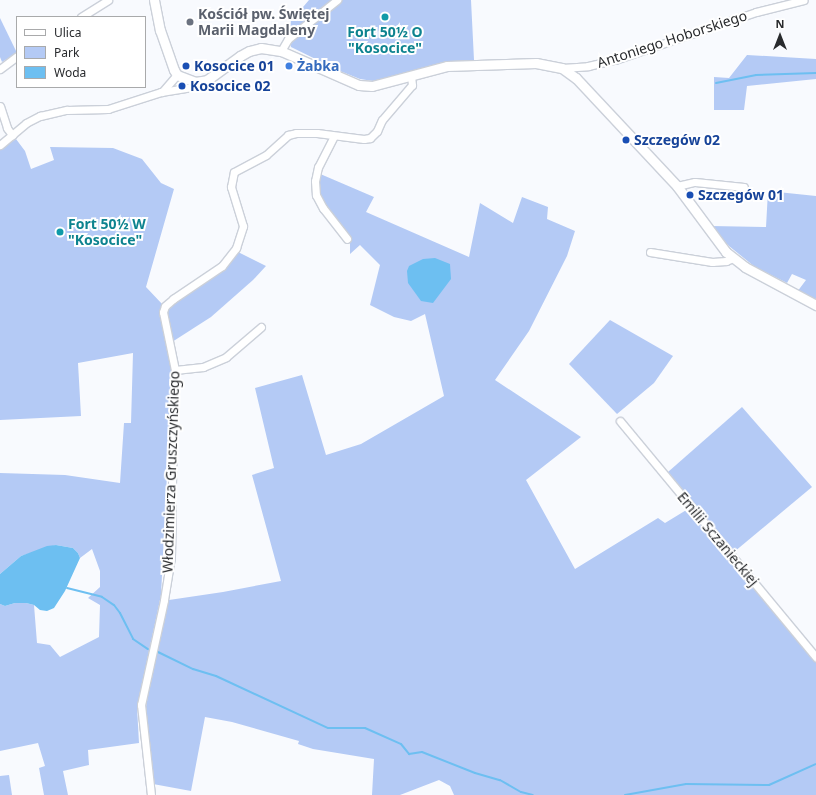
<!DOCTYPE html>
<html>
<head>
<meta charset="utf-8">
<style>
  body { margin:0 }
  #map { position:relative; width:816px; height:795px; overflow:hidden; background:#f8fafe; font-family:"Noto Sans",sans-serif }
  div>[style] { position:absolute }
  .green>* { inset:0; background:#b4caf5 }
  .water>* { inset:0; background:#6dbff1 }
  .stream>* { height:2px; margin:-1px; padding:0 1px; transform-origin:1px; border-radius:1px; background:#6dbff1 }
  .roads { filter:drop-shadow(1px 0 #cbd0d9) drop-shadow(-1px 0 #cbd0d9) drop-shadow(0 1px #cbd0d9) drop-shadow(0 -1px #cbd0d9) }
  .street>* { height:7px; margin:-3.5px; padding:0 3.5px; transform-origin:3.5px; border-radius:3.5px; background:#fff }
  .secondary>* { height:9px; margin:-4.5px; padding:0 4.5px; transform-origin:4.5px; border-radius:4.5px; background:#fff }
  .dots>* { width:11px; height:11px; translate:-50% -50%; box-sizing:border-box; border:2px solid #fff; border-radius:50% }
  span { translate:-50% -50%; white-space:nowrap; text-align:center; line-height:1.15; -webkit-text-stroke:4px #fff; paint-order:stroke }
  .worship-label { font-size:14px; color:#5b616d; font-weight:700 }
  .left { translate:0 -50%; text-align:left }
  .culture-label { font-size:14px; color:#0d838f; font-weight:700 }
  .street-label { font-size:14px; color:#282a2d }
  .transit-label { font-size:14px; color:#164399; font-weight:700 }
  .shop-label { font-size:14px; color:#366cbe; font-weight:700 }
  .legend { position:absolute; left:16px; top:16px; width:130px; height:72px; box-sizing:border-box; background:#fff; border:1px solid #a9aaab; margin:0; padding:5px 7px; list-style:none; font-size:12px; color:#282a2d }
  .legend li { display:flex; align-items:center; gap:8px; height:20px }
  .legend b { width:20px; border:1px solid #a9aaab }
  .north { position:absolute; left:760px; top:16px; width:40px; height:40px; -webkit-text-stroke:3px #fff; paint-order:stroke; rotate:0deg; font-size:11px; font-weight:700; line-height:16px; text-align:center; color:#282a2d }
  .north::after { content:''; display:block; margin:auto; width:14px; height:18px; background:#282a2d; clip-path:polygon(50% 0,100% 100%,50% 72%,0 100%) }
</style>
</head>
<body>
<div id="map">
  <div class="green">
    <i style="clip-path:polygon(309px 0,471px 0,474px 60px,443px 65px,373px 81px,360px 79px,340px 71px,291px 47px,287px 26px)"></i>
    <i style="clip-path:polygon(0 18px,17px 53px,2px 62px,0 57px)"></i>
    <i style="clip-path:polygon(747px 55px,816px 59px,816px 79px,747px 86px,744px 110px,714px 110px,714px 77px,729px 78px)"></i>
    <i style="clip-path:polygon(16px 139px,25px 151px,31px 169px,54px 160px,50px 147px,113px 148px,142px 159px,161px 183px,174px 189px,146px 287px,163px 305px,159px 312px,168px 346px,172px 373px,161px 595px,137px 707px,139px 743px,88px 750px,89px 765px,63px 771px,68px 795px,44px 795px,39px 768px,45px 766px,38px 743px,0 751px,0 604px,5px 606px,15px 603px,26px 603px,34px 605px,37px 643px,50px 645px,60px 657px,99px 637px,100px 605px,88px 598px,100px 587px,100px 571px,92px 549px,80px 558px,78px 553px,73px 548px,56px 545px,21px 556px,0 574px,0 473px,65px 475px,120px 483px,124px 423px,131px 423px,133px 353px,78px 363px,81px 416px,0 420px,0 149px)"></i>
    <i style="clip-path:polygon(318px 173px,374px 197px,366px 212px,469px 257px,480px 203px,513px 223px,522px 197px,548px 207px,547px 219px,575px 231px,567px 256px,529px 331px,495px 380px,581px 437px,526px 480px,575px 569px,658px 518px,665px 523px,688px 509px,816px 662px,816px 795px,454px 795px,450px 786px,439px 780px,400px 795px,372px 795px,374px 759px,313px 749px,298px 744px,299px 741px,232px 722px,205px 717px,191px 791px,153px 784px,146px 707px,155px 655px,169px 600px,223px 592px,281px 581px,252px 475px,274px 468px,255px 388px,302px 375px,326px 455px,361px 444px,444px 396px,425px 314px,411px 321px,394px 317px,370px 305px,380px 265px,360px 245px,350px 254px,350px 239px,317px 194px)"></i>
    <i style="clip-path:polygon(768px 191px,816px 196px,816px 304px,797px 292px,806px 280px,792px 274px,787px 283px,755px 267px,729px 246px,711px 226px,766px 227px)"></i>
    <i style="clip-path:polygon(236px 251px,266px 266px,253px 280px,211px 317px,172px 342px,164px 313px,169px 304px)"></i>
    <i style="clip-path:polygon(610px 320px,673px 356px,654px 383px,617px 414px,569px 364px)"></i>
    <i style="clip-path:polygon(742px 407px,812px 487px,734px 552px,668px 472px)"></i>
    <i style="clip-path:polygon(9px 775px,12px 795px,0 795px,0 776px)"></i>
  </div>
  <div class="water">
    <i style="clip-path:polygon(435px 258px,450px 264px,451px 279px,433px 303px,421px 301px,408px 283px,407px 271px,409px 266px,423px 259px)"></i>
    <i style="clip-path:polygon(56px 545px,73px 548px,78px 553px,80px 558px,65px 591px,54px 608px,47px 611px,40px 610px,34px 605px,26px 603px,15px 603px,5px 606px,0 604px,0 574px,21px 556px,47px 546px)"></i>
  </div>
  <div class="stream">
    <i style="left:716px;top:83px;width:41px;rotate:-11.3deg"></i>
    <i style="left:756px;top:75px;width:60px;rotate:-1.9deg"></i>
    <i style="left:67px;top:588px;width:36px;rotate:14deg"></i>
    <i style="left:102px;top:597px;width:14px;rotate:34deg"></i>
    <i style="left:114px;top:605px;width:10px;rotate:53deg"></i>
    <i style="left:120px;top:613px;width:29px;rotate:63deg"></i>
    <i style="left:133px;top:639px;width:18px;rotate:34deg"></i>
    <i style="left:158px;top:652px;width:39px;rotate:26deg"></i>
    <i style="left:193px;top:669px;width:24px;rotate:17deg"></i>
    <i style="left:216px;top:676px;width:123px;rotate:24.9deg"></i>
    <i style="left:328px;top:728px;width:37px"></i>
    <i style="left:365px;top:728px;width:39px;rotate:24deg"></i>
    <i style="left:401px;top:744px;width:13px;rotate:51deg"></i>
    <i style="left:409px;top:754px;width:13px;rotate:-9deg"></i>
    <i style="left:422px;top:752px;width:57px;rotate:21.6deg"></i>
    <i style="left:475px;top:773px;width:26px;rotate:16deg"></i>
    <i style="left:500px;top:780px;width:24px;rotate:30deg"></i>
    <i style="left:521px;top:792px;width:12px;rotate:14deg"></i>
    <i style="left:625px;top:795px;width:62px;rotate:-10.2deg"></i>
    <i style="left:686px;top:784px;width:83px;rotate:0.7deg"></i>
    <i style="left:769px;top:785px;width:51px;rotate:-24.1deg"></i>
  </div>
  <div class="roads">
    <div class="street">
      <i style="left:81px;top:17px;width:32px;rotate:-32deg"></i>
      <i style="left:281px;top:51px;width:14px;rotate:-60deg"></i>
      <i style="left:288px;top:39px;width:63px;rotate:-38.5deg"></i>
      <i style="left:562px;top:68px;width:26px;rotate:-4deg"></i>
      <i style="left:588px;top:66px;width:28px;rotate:-13deg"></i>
      <i style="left:615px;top:60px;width:149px;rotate:-18.8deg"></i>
      <i style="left:756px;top:12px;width:49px;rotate:-14deg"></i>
      <i style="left:0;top:69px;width:21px;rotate:-37deg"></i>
      <i style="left:162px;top:92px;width:23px;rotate:-49deg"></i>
      <i style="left:0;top:106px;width:23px;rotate:72deg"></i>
      <i style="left:7px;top:128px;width:9px;rotate:54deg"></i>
      <i style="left:334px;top:136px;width:35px;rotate:117deg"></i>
      <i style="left:318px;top:167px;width:14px;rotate:102deg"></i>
      <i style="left:315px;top:181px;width:14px;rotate:86deg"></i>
      <i style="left:316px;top:195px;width:15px;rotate:62deg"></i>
      <i style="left:323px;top:208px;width:39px;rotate:52deg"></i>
      <i style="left:0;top:145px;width:34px;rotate:-40deg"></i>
      <i style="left:26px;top:123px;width:16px;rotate:-27deg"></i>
      <i style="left:40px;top:116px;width:28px;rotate:-13deg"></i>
      <i style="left:67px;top:110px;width:41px;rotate:-1.4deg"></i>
      <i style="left:108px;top:109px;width:56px;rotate:-17.8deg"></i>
      <i style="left:161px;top:92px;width:36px;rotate:-9deg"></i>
      <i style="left:197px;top:86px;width:6px;rotate:-31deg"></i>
      <i style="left:677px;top:186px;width:18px;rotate:-13deg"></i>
      <i style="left:695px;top:182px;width:49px;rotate:5.8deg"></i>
      <i style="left:650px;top:252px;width:63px;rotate:9.2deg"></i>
      <i style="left:712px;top:262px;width:14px;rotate:-4deg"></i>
      <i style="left:726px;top:261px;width:8px;rotate:-23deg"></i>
      <i style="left:175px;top:370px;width:28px;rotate:-6deg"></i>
      <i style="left:203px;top:367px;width:25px;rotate:-23deg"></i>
      <i style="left:226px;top:357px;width:46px;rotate:-40.6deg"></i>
      <i style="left:620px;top:421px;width:307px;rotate:50.3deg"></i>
      <i style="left:151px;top:795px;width:91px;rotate:-96.3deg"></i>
      <i style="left:141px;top:705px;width:107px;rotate:-77.6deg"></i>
      <i style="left:164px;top:600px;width:44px;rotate:-80.8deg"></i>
      <i style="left:171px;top:557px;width:143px;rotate:-89.2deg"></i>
      <i style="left:173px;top:414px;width:44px;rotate:-87.4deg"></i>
      <i style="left:175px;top:370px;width:59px;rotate:-101.7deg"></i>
      <i style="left:163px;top:312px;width:6px;rotate:-72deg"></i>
      <i style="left:165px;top:306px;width:11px;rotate:-41deg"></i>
      <i style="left:173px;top:299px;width:59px;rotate:-34deg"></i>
      <i style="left:222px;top:266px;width:23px;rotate:-52deg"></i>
      <i style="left:236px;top:248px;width:23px;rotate:-72deg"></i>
      <i style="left:243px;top:226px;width:41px;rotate:-107.1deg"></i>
      <i style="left:231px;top:187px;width:15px;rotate:-79deg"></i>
      <i style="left:234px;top:172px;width:36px;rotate:-28deg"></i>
      <i style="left:266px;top:155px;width:30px;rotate:-42deg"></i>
      <i style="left:288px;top:135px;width:8px;rotate:-14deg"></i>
      <i style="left:296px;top:133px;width:21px"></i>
      <i style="left:317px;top:133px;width:47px;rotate:7.3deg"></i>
      <i style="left:364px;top:139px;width:6px;rotate:-9deg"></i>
      <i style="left:370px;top:138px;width:10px;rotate:-45deg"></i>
      <i style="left:377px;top:131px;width:12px;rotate:-66deg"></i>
      <i style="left:382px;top:120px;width:46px;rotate:-49.4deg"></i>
      <i style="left:412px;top:85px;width:9px;rotate:-96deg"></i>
    </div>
    <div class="secondary">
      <i style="left:154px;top:0;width:31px;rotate:79deg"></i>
      <i style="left:160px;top:30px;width:42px;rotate:70.7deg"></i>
      <i style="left:174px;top:70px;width:6px;rotate:59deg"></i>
      <i style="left:177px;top:75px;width:19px;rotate:21deg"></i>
      <i style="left:195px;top:82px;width:12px;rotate:-9deg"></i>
      <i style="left:207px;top:80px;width:41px;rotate:-36deg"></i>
      <i style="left:240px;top:56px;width:10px;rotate:-29deg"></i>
      <i style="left:249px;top:51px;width:12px;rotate:-14deg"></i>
      <i style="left:261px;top:48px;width:20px;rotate:9deg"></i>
      <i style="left:281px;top:51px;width:85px;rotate:23.6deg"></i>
      <i style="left:359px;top:85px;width:13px;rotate:4deg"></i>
      <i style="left:372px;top:86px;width:78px;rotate:-14.9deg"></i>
      <i style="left:447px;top:66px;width:89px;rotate:-1.9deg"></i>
      <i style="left:536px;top:63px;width:26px;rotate:11deg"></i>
      <i style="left:562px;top:68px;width:17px;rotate:36deg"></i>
      <i style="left:576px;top:78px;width:148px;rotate:46.9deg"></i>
      <i style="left:677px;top:186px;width:82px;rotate:53.4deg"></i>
      <i style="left:726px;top:252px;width:24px;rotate:38deg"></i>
      <i style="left:745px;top:267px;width:81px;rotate:28.2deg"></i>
    </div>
  </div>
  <div class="dots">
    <i style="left:385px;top:17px;background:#0f9aa8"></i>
    <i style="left:190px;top:22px;background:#6b7280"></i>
    <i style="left:186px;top:66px;background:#1a4fb4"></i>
    <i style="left:289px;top:66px;background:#3f7fe0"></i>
    <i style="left:182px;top:86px;background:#1a4fb4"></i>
    <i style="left:626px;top:140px;background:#1a4fb4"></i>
    <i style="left:690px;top:195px;background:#1a4fb4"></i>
    <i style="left:60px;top:232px;background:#0f9aa8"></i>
  </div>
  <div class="worship-label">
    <span class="left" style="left:198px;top:22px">Kościół pw. Świętej<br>Marii Magdaleny</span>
  </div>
  <div class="culture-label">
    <span style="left:385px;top:40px">Fort 50½ O<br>"Kosocice"</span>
    <span class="left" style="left:68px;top:232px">Fort 50½ W<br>"Kosocice"</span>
  </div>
  <div class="street-label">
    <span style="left:672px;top:39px;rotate:-18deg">Antoniego Hoborskiego</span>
    <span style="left:171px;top:472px;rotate:-88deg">Włodzimierza Gruszczyńskiego</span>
    <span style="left:718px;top:539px;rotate:50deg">Emilii Sczanieckiej</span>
  </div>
  <div class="transit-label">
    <span class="left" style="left:194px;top:66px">Kosocice 01</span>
    <span class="left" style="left:190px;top:86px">Kosocice 02</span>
    <span class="left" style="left:634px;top:140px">Szczegów 02</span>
    <span class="left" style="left:698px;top:195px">Szczegów 01</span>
  </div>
  <div class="shop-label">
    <span class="left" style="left:297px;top:66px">Żabka</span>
  </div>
  <ul class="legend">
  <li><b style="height:5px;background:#fff"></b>Ulica</li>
  <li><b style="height:11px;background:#b4caf5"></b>Park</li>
  <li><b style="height:11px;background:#6dbff1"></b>Woda</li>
  </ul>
  <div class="north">N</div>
</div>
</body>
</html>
